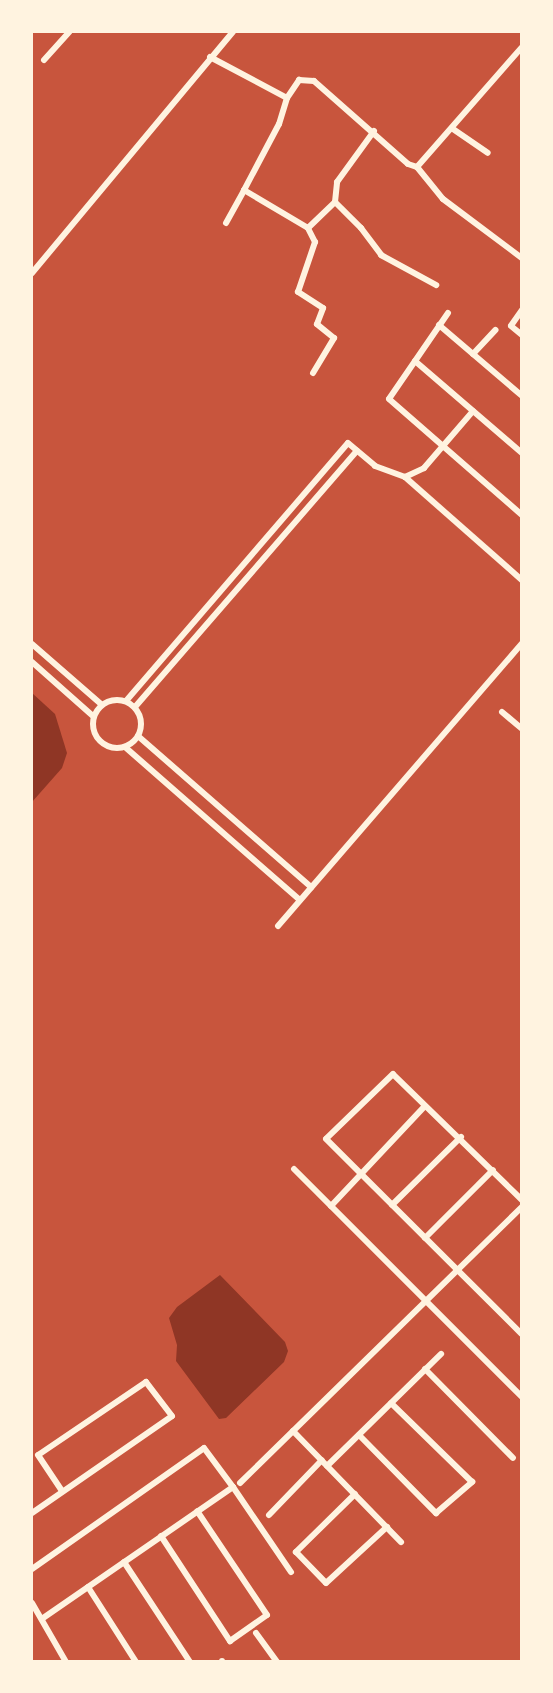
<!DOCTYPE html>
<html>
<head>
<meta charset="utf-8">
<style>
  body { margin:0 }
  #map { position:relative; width:553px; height:1693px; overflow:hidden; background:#c8553d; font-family:Inter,sans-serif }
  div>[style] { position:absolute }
  .water>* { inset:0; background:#8f3625 }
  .minor>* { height:6px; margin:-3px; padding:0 3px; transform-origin:3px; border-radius:3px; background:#fff3e0 }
  .minor>.ring { margin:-3px; padding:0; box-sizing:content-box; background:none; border:6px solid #fff3e0; border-radius:50% }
  span { translate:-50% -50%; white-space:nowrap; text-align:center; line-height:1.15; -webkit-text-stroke:4.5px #fff3e0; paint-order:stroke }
  .frame { position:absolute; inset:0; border:33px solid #fff3e0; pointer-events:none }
</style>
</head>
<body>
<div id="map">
  <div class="water">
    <i style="clip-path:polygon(32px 693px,55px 714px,67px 753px,62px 768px,32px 802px)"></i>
    <i style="clip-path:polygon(220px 1275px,285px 1342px,288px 1351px,284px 1362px,226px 1418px,219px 1419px,176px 1361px,177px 1345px,169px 1318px,177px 1307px)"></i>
  </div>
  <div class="minor">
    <i style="left:210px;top:57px;width:87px;rotate:28deg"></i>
    <i style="left:287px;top:98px;width:22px;rotate:-56deg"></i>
    <i style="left:299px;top:80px;width:15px;rotate:4deg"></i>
    <i style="left:314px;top:81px;width:125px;rotate:41.4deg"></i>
    <i style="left:408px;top:164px;width:9px;rotate:18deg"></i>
    <i style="left:417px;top:167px;width:159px;rotate:-48.8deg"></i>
    <i style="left:44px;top:60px;width:38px;rotate:-48deg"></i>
    <i style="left:287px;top:98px;width:27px;rotate:107deg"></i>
    <i style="left:279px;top:124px;width:75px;rotate:117.9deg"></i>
    <i style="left:244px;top:190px;width:74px;rotate:30.7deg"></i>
    <i style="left:453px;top:129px;width:42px;rotate:34.4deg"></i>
    <i style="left:417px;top:167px;width:41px;rotate:50.9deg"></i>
    <i style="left:443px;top:199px;width:99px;rotate:36.8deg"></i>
    <i style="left:335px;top:202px;width:37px;rotate:45deg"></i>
    <i style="left:361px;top:228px;width:34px;rotate:53deg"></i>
    <i style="left:381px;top:255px;width:63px;rotate:28.6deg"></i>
    <i style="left:226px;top:223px;width:38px;rotate:-61deg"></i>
    <i style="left:32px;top:273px;width:314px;rotate:-50.2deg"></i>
    <i style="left:522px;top:310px;width:19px;rotate:125deg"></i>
    <i style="left:511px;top:326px;width:14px;rotate:39deg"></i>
    <i style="left:448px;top:313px;width:104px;rotate:124.5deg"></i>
    <i style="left:389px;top:399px;width:176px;rotate:41.1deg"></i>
    <i style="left:439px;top:325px;width:109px;rotate:40.5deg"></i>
    <i style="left:473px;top:354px;width:33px;rotate:-47deg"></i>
    <i style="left:415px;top:361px;width:141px;rotate:40.7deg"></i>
    <i style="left:313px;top:373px;width:41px;rotate:-59deg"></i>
    <i style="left:334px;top:338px;width:22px;rotate:-141deg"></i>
    <i style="left:317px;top:324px;width:17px;rotate:-69deg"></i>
    <i style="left:323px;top:308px;width:30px;rotate:-147deg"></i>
    <i style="left:298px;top:292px;width:53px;rotate:-71.2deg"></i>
    <i style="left:315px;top:242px;width:16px;rotate:-117deg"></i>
    <i style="left:308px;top:228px;width:37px;rotate:-44deg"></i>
    <i style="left:335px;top:202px;width:20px;rotate:-84deg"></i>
    <i style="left:337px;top:182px;width:63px;rotate:-54deg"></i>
    <i style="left:405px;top:477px;width:156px;rotate:41.4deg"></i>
    <i style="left:32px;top:644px;width:91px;rotate:41deg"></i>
    <i style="left:32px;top:662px;width:81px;rotate:41.5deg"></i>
    <i class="ring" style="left:93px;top:700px;width:42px;height:42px"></i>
    <i style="left:126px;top:701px;width:340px;rotate:-49.3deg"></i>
    <i style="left:348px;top:443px;width:35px;rotate:40deg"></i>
    <i style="left:375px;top:466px;width:32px;rotate:20deg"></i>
    <i style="left:405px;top:477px;width:21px;rotate:-25deg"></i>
    <i style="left:424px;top:468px;width:75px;rotate:-49.3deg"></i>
    <i style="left:135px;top:707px;width:339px;rotate:-49.1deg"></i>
    <i style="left:502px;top:712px;width:26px;rotate:40deg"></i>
    <i style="left:138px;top:736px;width:230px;rotate:41.1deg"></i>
    <i style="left:125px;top:747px;width:232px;rotate:41.2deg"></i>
    <i style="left:278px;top:926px;width:374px;rotate:-49.2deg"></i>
    <i style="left:294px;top:1169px;width:322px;rotate:45deg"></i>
    <i style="left:522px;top:1200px;width:180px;rotate:-135.7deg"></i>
    <i style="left:393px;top:1074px;width:93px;rotate:135.9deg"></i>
    <i style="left:326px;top:1139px;width:276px;rotate:44.9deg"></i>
    <i style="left:392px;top:1205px;width:97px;rotate:-44.6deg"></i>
    <i style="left:331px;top:1206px;width:137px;rotate:-46.8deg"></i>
    <i style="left:425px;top:1238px;width:96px;rotate:-45deg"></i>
    <i style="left:425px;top:1369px;width:125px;rotate:45.3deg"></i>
    <i style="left:293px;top:1431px;width:155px;rotate:45.8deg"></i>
    <i style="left:359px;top:1435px;width:110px;rotate:45.4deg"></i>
    <i style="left:436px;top:1513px;width:48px;rotate:-40.7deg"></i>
    <i style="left:472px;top:1482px;width:113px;rotate:-135.7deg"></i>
    <i style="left:327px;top:1466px;width:160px;rotate:-44.5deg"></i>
    <i style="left:240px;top:1483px;width:395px;rotate:-44.4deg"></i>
    <i style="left:233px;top:1487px;width:103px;rotate:55.7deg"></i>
    <i style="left:355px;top:1494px;width:83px;rotate:135.5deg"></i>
    <i style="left:296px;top:1552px;width:43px;rotate:45.9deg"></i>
    <i style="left:326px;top:1583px;width:83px;rotate:-42.6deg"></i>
    <i style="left:32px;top:1513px;width:170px;rotate:-34.7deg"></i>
    <i style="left:172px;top:1416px;width:43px;rotate:-127.4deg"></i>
    <i style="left:146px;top:1382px;width:130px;rotate:145.9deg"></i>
    <i style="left:38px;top:1455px;width:43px;rotate:56.3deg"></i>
    <i style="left:269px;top:1515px;width:76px;rotate:-46.1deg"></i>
    <i style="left:161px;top:1536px;width:126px;rotate:56.7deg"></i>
    <i style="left:230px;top:1641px;width:45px;rotate:-35.1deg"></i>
    <i style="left:267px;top:1615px;width:125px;rotate:-123.9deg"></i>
    <i style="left:124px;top:1562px;width:120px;rotate:56.6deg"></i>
    <i style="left:32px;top:1569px;width:210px;rotate:-35.1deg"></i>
    <i style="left:204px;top:1448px;width:49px;rotate:53.4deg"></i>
    <i style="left:233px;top:1487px;width:232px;rotate:145.4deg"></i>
    <i style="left:88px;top:1587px;width:89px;rotate:57.4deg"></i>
    <i style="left:32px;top:1603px;width:68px;rotate:60deg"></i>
    <i style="left:256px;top:1633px;width:36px;rotate:54deg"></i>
    <i style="left:222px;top:1661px;width:1px;rotate:90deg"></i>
  </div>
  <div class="frame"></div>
</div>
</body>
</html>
